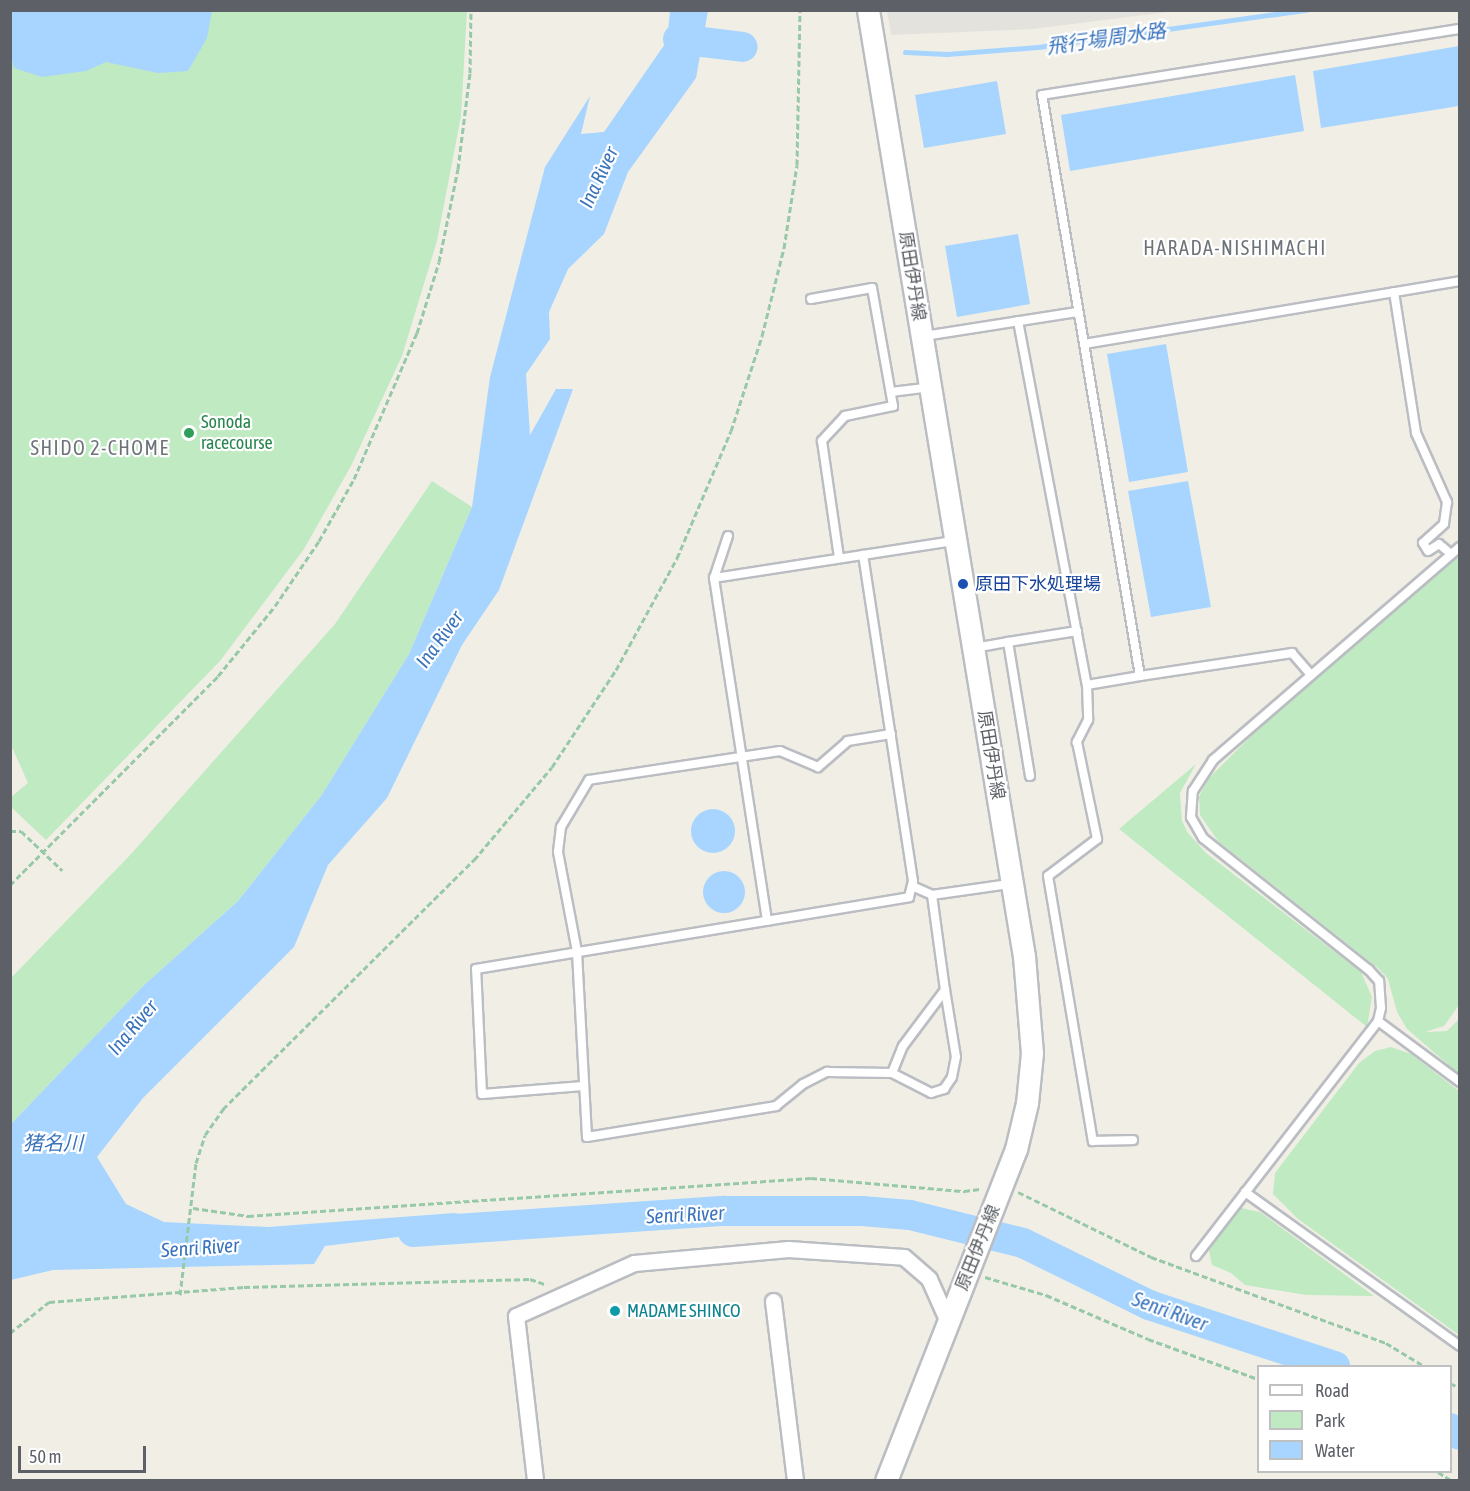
<!DOCTYPE html>
<html>
<head>
<meta charset="utf-8">
<style>
  body { margin:0 }
  #map { position:relative; width:1470px; height:1491px; overflow:hidden; background:#f1efe5; font-family:"Asap Condensed","Noto Sans JP",sans-serif }
  div>[style] { position:absolute }
  .industrial>* { inset:0; background:#e4e2dd }
  .green>* { inset:0; background:#c0eac2 }
  .water>* { inset:0; background:#a7d5ff }
  .round { border-radius:50% }
  .stream>* { height:5px; margin:-2.5px; padding:0 2.5px; transform-origin:2.5px; border-radius:2.5px; background:#a7d5ff }
  .river>* { height:30px; margin:-15px; padding:0 15px; transform-origin:15px; border-radius:15px; background:#a7d5ff }
  .path>* { height:3px; margin-top:-1.5px; transform-origin:0; background:repeating-linear-gradient(90deg,#97c9a8 0 6px,transparent 0 9px) }
  .roads { filter:drop-shadow(2px 0 #babdc2) drop-shadow(-2px 0 #babdc2) drop-shadow(0 2px #babdc2) drop-shadow(0 -2px #babdc2) }
  .lane>* { height:8px; margin:-4px; padding:0 4px; transform-origin:4px; border-radius:4px; background:#fff }
  .street>* { height:15px; margin:-7.5px; padding:0 7.5px; transform-origin:7.5px; border-radius:7.5px; background:#fff }
  .secondary>* { height:21px; margin:-10.5px; padding:0 10.5px; transform-origin:10.5px; border-radius:10.5px; background:#fff }
  .dots>* { width:16px; height:16px; translate:-50% -50%; box-sizing:border-box; border:3px solid #fff; border-radius:50% }
  span { translate:-50% -50%; white-space:nowrap; text-align:center; line-height:1.15; -webkit-text-stroke:4.5px #fff; paint-order:stroke }
  .street-label { font-size:18px; color:#5d6167 }
  .leisure-label { font-size:18px; color:#27864d }
  .left { translate:0 -50%; text-align:left }
  .transit-label { font-size:18px; color:#164399 }
  .culture-label { font-size:18px; color:#0d838f }
  .water-label { font-size:20px; color:#3973bc; font-style:italic }
  .neighbourhood-label { font-size:20px; color:#6e7379; letter-spacing:1.5px }
  .frame { position:absolute; inset:0; border:12px solid #5d6167; pointer-events:none }
  .legend { position:absolute; left:1257px; top:1365px; width:195px; height:108px; box-sizing:border-box; background:#fff; border:2px solid #bec0c2; margin:0; padding:8px 10px; list-style:none; font-size:18px; color:#5d6167 }
  .legend li { display:flex; align-items:center; gap:12px; height:30px }
  .legend b { width:30px; border:2px solid #bec0c2 }
  .scale { position:absolute; left:18px; top:1446px; width:128px; height:27px; box-sizing:border-box; border:3px solid #5d6167; border-top:0; padding-left:8px; font-size:18px; line-height:21px; white-space:nowrap; color:#5d6167; -webkit-text-stroke:4px #fff; paint-order:stroke }
</style>
</head>
<body>
<div id="map">
  <div class="industrial">
    <i style="clip-path:polygon(887px 11px,887px 10px,1176px 11px,1033px 29px,891px 35px)"></i>
  </div>
  <div class="green">
    <i style="clip-path:polygon(11px 11px,467px 11px,461px 116px,437px 241px,402px 356px,351px 466px,304px 549px,220px 661px,46px 840px,11px 807px,11px 797px,28px 783px,11px 745px)"></i>
    <i style="clip-path:polygon(432px 481px,472px 507px,409px 654px,321px 796px,238px 901px,143px 986px,11px 1124px,11px 978px,131px 854px,335px 624px)"></i>
    <i style="clip-path:polygon(1459px 554px,1459px 1005px,1444px 1026px,1425px 1032px,1447px 1031px,1459px 1019px,1459px 1074px,1407px 1029px,1397px 1012px,1388px 979px,1379px 969px,1218px 841px,1200px 815px,1199px 797px,1208px 779px,1259px 728px)"></i>
    <i style="clip-path:polygon(1196px 764px,1180px 793px,1182px 821px,1188px 833px,1206px 853px,1361px 972px,1372px 997px,1367px 1027px,1119px 829px)"></i>
    <i style="clip-path:polygon(1391px 1047px,1411px 1054px,1459px 1091px,1459px 1335px,1298px 1219px,1273px 1194px,1275px 1173px,1359px 1063px,1375px 1051px)"></i>
    <i style="clip-path:polygon(1241px 1208px,1260px 1212px,1374px 1296px,1306px 1295px,1245px 1285px,1231px 1273px,1212px 1265px,1209px 1251px,1217px 1236px)"></i>
  </div>
  <div class="water">
    <i style="clip-path:polygon(10px 11px,11px 10px,212px 11px,207px 38px,188px 71px,158px 73px,106px 62px,86px 71px,42px 77px,14px 68px,11px 56px)"></i>
    <i style="clip-path:polygon(670px 11px,708px 11px,696px 78px,628px 172px,604px 234px,568px 269px,549px 312px,550px 339px,526px 374px,530px 435px,556px 389px,573px 389px,499px 590px,462px 645px,387px 798px,328px 865px,294px 947px,143px 1098px,97px 1157px,126px 1204px,164px 1222px,268px 1227px,454px 1213px,513px 1223px,325px 1246px,314px 1264px,53px 1270px,11px 1280px,11px 1124px,143px 986px,238px 901px,321px 796px,409px 654px,472px 507px,490px 377px,545px 167px,590px 96px,581px 134px,604px 132px,667px 41px)"></i>
    <i style="clip-path:polygon(1459px 46px,1459px 106px,1321px 128px,1313px 71px)"></i>
    <i style="clip-path:polygon(1295px 75px,1304px 131px,1070px 171px,1061px 115px)"></i>
    <i style="clip-path:polygon(997px 81px,1006px 134px,924px 148px,915px 95px)"></i>
    <i style="clip-path:polygon(1018px 234px,1030px 304px,957px 317px,945px 246px)"></i>
    <i style="clip-path:polygon(1166px 344px,1188px 472px,1129px 482px,1107px 354px)"></i>
    <i style="clip-path:polygon(1188px 481px,1211px 607px,1151px 617px,1128px 491px)"></i>
    <i class="round" style="left:691px;top:809px;width:44px;height:44px"></i>
    <i class="round" style="left:703px;top:871px;width:42px;height:42px"></i>
  </div>
  <div class="stream">
    <i style="left:905px;top:52px;width:42px;rotate:2.7deg"></i>
    <i style="left:947px;top:54px;width:91px;rotate:-4.4deg"></i>
    <i style="left:1038px;top:47px;width:271px;rotate:-7.9deg"></i>
  </div>
  <div class="river">
    <i style="left:678px;top:39px;width:65px;rotate:7deg"></i>
    <i style="left:413px;top:1232px;width:312px;rotate:-3.9deg"></i>
    <i style="left:724px;top:1211px;width:138px"></i>
    <i style="left:862px;top:1211px;width:48px;rotate:4.8deg"></i>
    <i style="left:910px;top:1215px;width:116px;rotate:13.9deg"></i>
    <i style="left:1023px;top:1243px;width:140px;rotate:26.2deg"></i>
    <i style="left:1149px;top:1305px;width:196px;rotate:18.2deg"></i>
    <i style="left:1450px;top:1428px;width:12px;rotate:35deg"></i>
  </div>
  <div class="path">
    <i style="left:10px;top:831px;width:11px"></i>
    <i style="left:21px;top:831px;width:57px;rotate:43.6deg"></i>
    <i style="left:10px;top:885px;width:295px;rotate:-45.1deg"></i>
    <i style="left:218px;top:676px;width:90px;rotate:-50.8deg"></i>
    <i style="left:275px;top:606px;width:78px;rotate:-55.9deg"></i>
    <i style="left:319px;top:541px;width:71px;rotate:-60.6deg"></i>
    <i style="left:354px;top:479px;width:159px;rotate:-66.7deg"></i>
    <i style="left:417px;top:333px;width:74px;rotate:-72.8deg"></i>
    <i style="left:439px;top:262px;width:95px;rotate:-78.5deg"></i>
    <i style="left:458px;top:169px;width:97px;rotate:-82.9deg"></i>
    <i style="left:470px;top:73px;width:63px;rotate:-89.1deg"></i>
    <i style="left:1018px;top:1192px;width:148px;rotate:26deg"></i>
    <i style="left:1151px;top:1257px;width:250px;rotate:20.1deg"></i>
    <i style="left:1386px;top:1343px;width:44px;rotate:31.2deg"></i>
    <i style="left:193px;top:1208px;width:56px;rotate:8.3deg"></i>
    <i style="left:248px;top:1216px;width:564px;rotate:-3.86deg"></i>
    <i style="left:811px;top:1178px;width:154px;rotate:4.9deg"></i>
    <i style="left:964px;top:1191px;width:16px;rotate:-7deg"></i>
    <i style="left:985px;top:1277px;width:64px;rotate:16.4deg"></i>
    <i style="left:1046px;top:1295px;width:111px;rotate:23.3deg"></i>
    <i style="left:1148px;top:1339px;width:117px;rotate:20deg"></i>
    <i style="left:180px;top:1295px;width:133px;rotate:-83.1deg"></i>
    <i style="left:196px;top:1163px;width:29px;rotate:-72deg"></i>
    <i style="left:205px;top:1135px;width:32px;rotate:-55deg"></i>
    <i style="left:223px;top:1109px;width:354px;rotate:-44.8deg"></i>
    <i style="left:474px;top:860px;width:121px;rotate:-50deg"></i>
    <i style="left:552px;top:767px;width:116px;rotate:-56.6deg"></i>
    <i style="left:616px;top:670px;width:128px;rotate:-61.4deg"></i>
    <i style="left:677px;top:558px;width:138px;rotate:-67deg"></i>
    <i style="left:731px;top:431px;width:100px;rotate:-71.9deg"></i>
    <i style="left:762px;top:336px;width:91px;rotate:-76deg"></i>
    <i style="left:784px;top:248px;width:84px;rotate:-81.1deg"></i>
    <i style="left:797px;top:165px;width:155px;rotate:-88.9deg"></i>
    <i style="left:10px;top:1333px;width:50px;rotate:-38.5deg"></i>
    <i style="left:49px;top:1302px;width:196px;rotate:-4.4deg"></i>
    <i style="left:244px;top:1287px;width:286px;rotate:-1.6deg"></i>
    <i style="left:530px;top:1279px;width:18px;rotate:19deg"></i>
    <i style="left:1450px;top:1383px;width:11px;rotate:27deg"></i>
    <i style="left:1438px;top:1472px;width:15px;rotate:32deg"></i>
  </div>
  <div class="roads">
    <div class="lane">
      <i style="left:1394px;top:292px;width:143px;rotate:81.1deg"></i>
      <i style="left:1416px;top:433px;width:76px;rotate:65.8deg"></i>
      <i style="left:1447px;top:502px;width:22px;rotate:98deg"></i>
      <i style="left:1444px;top:524px;width:28px;rotate:138deg"></i>
      <i style="left:1423px;top:543px;width:9px;rotate:58deg"></i>
      <i style="left:1428px;top:551px;width:13px;rotate:-32deg"></i>
      <i style="left:1439px;top:544px;width:16px;rotate:40deg"></i>
      <i style="left:811px;top:299px;width:62px;rotate:-10.2deg"></i>
      <i style="left:872px;top:288px;width:120px;rotate:79.9deg"></i>
      <i style="left:893px;top:406px;width:49px;rotate:168.2deg"></i>
      <i style="left:845px;top:416px;width:34px;rotate:133deg"></i>
      <i style="left:822px;top:441px;width:118px;rotate:81.7deg"></i>
      <i style="left:1018px;top:321px;width:370px;rotate:79.3deg"></i>
      <i style="left:1087px;top:685px;width:35px;rotate:88deg"></i>
      <i style="left:1088px;top:720px;width:25px;rotate:117deg"></i>
      <i style="left:1077px;top:742px;width:99px;rotate:78.3deg"></i>
      <i style="left:1097px;top:839px;width:61px;rotate:142.9deg"></i>
      <i style="left:1048px;top:876px;width:269px;rotate:80.4deg"></i>
      <i style="left:1093px;top:1141px;width:40px;rotate:-1.4deg"></i>
      <i style="left:924px;top:336px;width:155px;rotate:-8.9deg"></i>
      <i style="left:1084px;top:344px;width:381px;rotate:-9.5deg"></i>
      <i style="left:891px;top:392px;width:38px;rotate:-7deg"></i>
      <i style="left:728px;top:536px;width:44px;rotate:108.4deg"></i>
      <i style="left:714px;top:578px;width:347px;rotate:81.2deg"></i>
      <i style="left:714px;top:578px;width:243px;rotate:-8.8deg"></i>
      <i style="left:974px;top:648px;width:35px;rotate:-10deg"></i>
      <i style="left:1140px;top:676px;width:154px;rotate:-8.6deg"></i>
      <i style="left:1292px;top:653px;width:29px;rotate:49deg"></i>
      <i style="left:1087px;top:685px;width:54px;rotate:-9.6deg"></i>
      <i style="left:1140px;top:676px;width:589px;rotate:-99.57deg"></i>
      <i style="left:1042px;top:95px;width:423px;rotate:-9deg"></i>
      <i style="left:891px;top:734px;width:44px;rotate:170.8deg"></i>
      <i style="left:848px;top:741px;width:40px;rotate:139deg"></i>
      <i style="left:818px;top:767px;width:41px;rotate:-157.2deg"></i>
      <i style="left:780px;top:751px;width:193px;rotate:171.4deg"></i>
      <i style="left:589px;top:780px;width:55px;rotate:120.8deg"></i>
      <i style="left:561px;top:827px;width:25px;rotate:97deg"></i>
      <i style="left:558px;top:852px;width:102px;rotate:79.2deg"></i>
      <i style="left:577px;top:952px;width:185px;rotate:86.9deg"></i>
      <i style="left:587px;top:1137px;width:192px;rotate:-9.3deg"></i>
      <i style="left:776px;top:1106px;width:35px;rotate:-39deg"></i>
      <i style="left:803px;top:1084px;width:27px;rotate:-27deg"></i>
      <i style="left:827px;top:1072px;width:65px;rotate:0.9deg"></i>
      <i style="left:892px;top:1073px;width:44px;rotate:27.1deg"></i>
      <i style="left:931px;top:1093px;width:14px;rotate:-17deg"></i>
      <i style="left:944px;top:1089px;width:14px;rotate:-56deg"></i>
      <i style="left:952px;top:1077px;width:20px;rotate:-79deg"></i>
      <i style="left:956px;top:1057px;width:68px;rotate:-99.3deg"></i>
      <i style="left:1030px;top:776px;width:136px;rotate:-99.3deg"></i>
      <i style="left:1008px;top:642px;width:70px;rotate:-9.1deg"></i>
      <i style="left:912px;top:886px;width:22px;rotate:24deg"></i>
      <i style="left:932px;top:895px;width:78px;rotate:-8.1deg"></i>
      <i style="left:1378px;top:1021px;width:102px;rotate:36.6deg"></i>
      <i style="left:892px;top:1073px;width:29px;rotate:-68deg"></i>
      <i style="left:903px;top:1046px;width:70px;rotate:-53.1deg"></i>
      <i style="left:945px;top:990px;width:96px;rotate:-97.8deg"></i>
      <i style="left:583px;top:1086px;width:101px;rotate:175.5deg"></i>
      <i style="left:482px;top:1094px;width:125px;rotate:-92.7deg"></i>
      <i style="left:476px;top:969px;width:439px;rotate:-9.4deg"></i>
      <i style="left:909px;top:897px;width:16px;rotate:-76deg"></i>
      <i style="left:913px;top:881px;width:330px;rotate:-98.7deg"></i>
      <i style="left:1245px;top:1192px;width:264px;rotate:35.6deg"></i>
      <i style="left:1196px;top:1256px;width:297px;rotate:-52.2deg"></i>
      <i style="left:1378px;top:1021px;width:13px;rotate:-77deg"></i>
      <i style="left:1381px;top:1008px;width:27px;rotate:-94deg"></i>
      <i style="left:1379px;top:981px;width:15px;rotate:-132deg"></i>
      <i style="left:1369px;top:970px;width:212px;rotate:-141.5deg"></i>
      <i style="left:1203px;top:838px;width:24px;rotate:-120deg"></i>
      <i style="left:1191px;top:817px;width:26px;rotate:-86deg"></i>
      <i style="left:1193px;top:791px;width:37px;rotate:-57deg"></i>
      <i style="left:1213px;top:760px;width:326px;rotate:-40.8deg"></i>
    </div>
    <div class="street">
      <i style="left:773px;top:1301px;width:180px;rotate:83deg"></i>
      <i style="left:535px;top:1480px;width:165px;rotate:-96.6deg"></i>
      <i style="left:516px;top:1316px;width:129px;rotate:-24.2deg"></i>
      <i style="left:634px;top:1263px;width:155px;rotate:-5.2deg"></i>
      <i style="left:788px;top:1249px;width:116px;rotate:3.9deg"></i>
      <i style="left:904px;top:1257px;width:33px;rotate:41deg"></i>
      <i style="left:929px;top:1279px;width:49px;rotate:66deg"></i>
    </div>
    <div class="secondary">
      <i style="left:868px;top:10px;width:959px;rotate:80.64deg"></i>
      <i style="left:1024px;top:956px;width:97px;rotate:85.3deg"></i>
      <i style="left:1032px;top:1053px;width:50px;rotate:95.7deg"></i>
      <i style="left:1027px;top:1103px;width:47px;rotate:103.4deg"></i>
      <i style="left:1016px;top:1149px;width:356px;rotate:111.4deg"></i>
    </div>
  </div>
  <div class="dots">
    <i style="left:189px;top:433px;background:#2e9e5b"></i>
    <i style="left:963px;top:584px;background:#1a4fb4"></i>
    <i style="left:615px;top:1311px;background:#0f9aa8"></i>
  </div>
  <div class="street-label">
    <span style="left:912px;top:276px;rotate:81deg">原田伊丹線</span>
    <span style="left:991px;top:755px;rotate:81deg">原田伊丹線</span>
    <span style="left:978px;top:1248px;rotate:-68deg">原田伊丹線</span>
  </div>
  <div class="leisure-label">
    <span class="left" style="left:201px;top:433px">Sonoda<br>racecourse</span>
  </div>
  <div class="transit-label">
    <span class="left" style="left:975px;top:584px">原田下水処理場</span>
  </div>
  <div class="culture-label">
    <span class="left" style="left:627px;top:1311px">MADAME SHINCO</span>
  </div>
  <div class="water-label">
    <span style="left:1106px;top:38px;rotate:-8deg">飛行場周水路</span>
    <span style="left:598px;top:177px;rotate:-65deg">Ina River</span>
    <span style="left:439px;top:639px;rotate:-54deg">Ina River</span>
    <span style="left:132px;top:1027px;rotate:-50deg">Ina River</span>
    <span style="left:53px;top:1142px">猪名川</span>
    <span style="left:685px;top:1214px;rotate:-3deg">Senri River</span>
    <span style="left:200px;top:1247px;rotate:-4deg">Senri River</span>
    <span style="left:1170px;top:1311px;rotate:20deg">Senri River</span>
  </div>
  <div class="neighbourhood-label">
    <span style="left:1235px;top:247px">HARADA-NISHIMACHI</span>
    <span style="left:100px;top:447px">SHIDO 2-CHOME</span>
  </div>
  <div class="frame"></div>
  <ul class="legend">
  <li><b style="height:8px;background:#fff"></b>Road</li>
  <li><b style="height:16px;background:#c0eac2"></b>Park</li>
  <li><b style="height:16px;background:#a7d5ff"></b>Water</li>
  </ul>
  <div class="scale">50 m</div>
</div>
</body>
</html>
